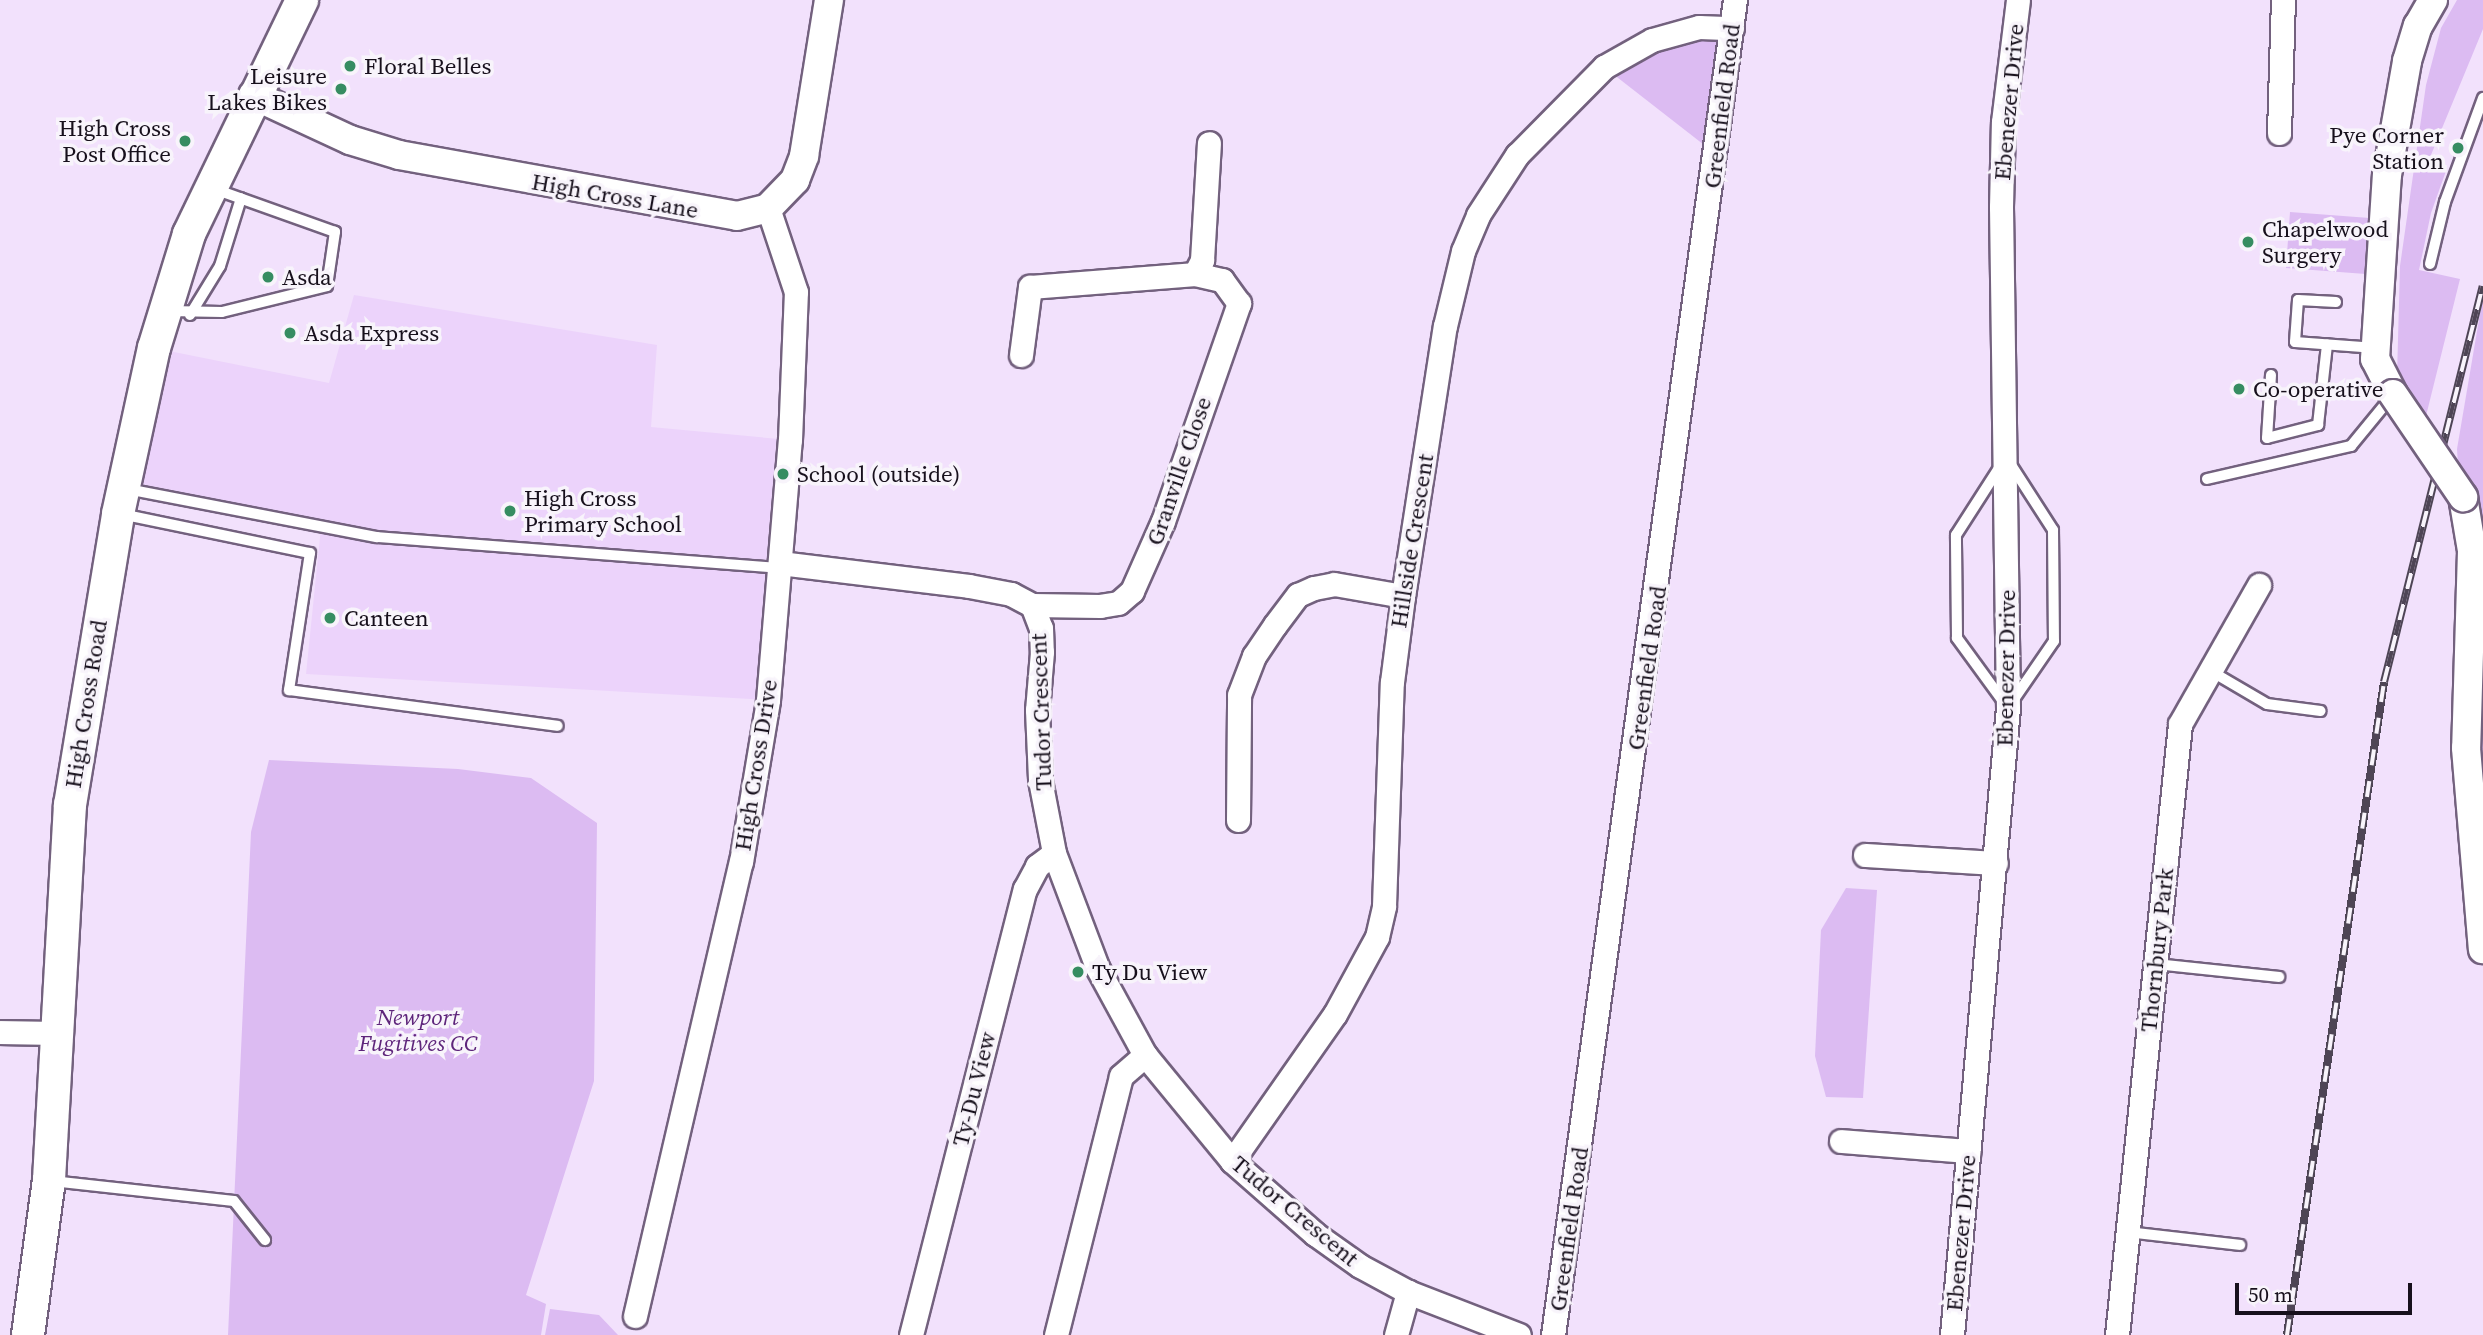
<!DOCTYPE html>
<html>
<head>
<meta charset="utf-8">
<style>
  body { margin:0 }
  #map { position:relative; width:2483px; height:1335px; overflow:hidden; background:#f2e1fc; font-family:"Source Serif 4",serif }
  div>[style] { position:absolute }
  .built>* { inset:0; background:#ecd3fb }
  .green>* { inset:0; background:#dcbbf2 }
  .roads { filter:drop-shadow(2px 0 #73617e) drop-shadow(-2px 0 #73617e) drop-shadow(0 2px #73617e) drop-shadow(0 -2px #73617e) }
  .service>* { height:10px; margin:-5px; padding:0 5px; transform-origin:5px; border-radius:5px; background:#fff }
  .minor>* { height:23px; margin:-11.5px; padding:0 11.5px; transform-origin:11.5px; border-radius:11.5px; background:#fff }
  .tertiary>* { height:28px; margin:-14px; padding:0 14px; transform-origin:14px; border-radius:14px; background:#fff }
  .secondary>* { height:32px; margin:-16px; padding:0 16px; transform-origin:16px; border-radius:16px; background:#fff }
  .rail>* { height:8px; margin-top:-4px; transform-origin:0; background:repeating-linear-gradient(90deg,#f8f4fb 0 16px,#4e4555 0 32px); box-sizing:border-box; border-block:2px solid #4e4555 }
  .bridges { filter:drop-shadow(2px 0 #73617e) drop-shadow(-2px 0 #73617e) drop-shadow(0 2px #73617e) drop-shadow(0 -2px #73617e) }
  .tertiary-bridge>* { height:28px; margin:-14px; padding:0 14px; transform-origin:14px; border-radius:14px; background:#fff }
  .dots>* { width:19px; height:19px; translate:-50% -50%; box-sizing:border-box; border:4px solid #f8f4fb; border-radius:50% }
  span { translate:-50% -50%; white-space:nowrap; text-align:center; line-height:1.15; -webkit-text-stroke:7px #f8f4fb; paint-order:stroke }
  .poi-label { font-size:23px; color:#17101c }
  .left { translate:0 -50%; text-align:left }
  .right { translate:-100% -50%; text-align:right }
  .street-label { font-size:23px; color:#17101c }
  .park-label { font-size:23px; color:#5e257b; font-style:italic }
  .scale { position:absolute; left:2235px; top:1283px; width:177px; height:32px; box-sizing:border-box; border:4px solid #17101c; border-top:0; padding-left:9px; font-size:21px; line-height:24px; white-space:nowrap; color:#17101c; -webkit-text-stroke:5px #f8f4fb; paint-order:stroke }
</style>
</head>
<body>
<div id="map">
  <div class="built">
    <i style="clip-path:polygon(354px 295px,657px 345px,651px 427px,790px 440px,768px 700px,306px 674px,321px 528px,124px 488px,154px 348px,329px 383px)"></i>
  </div>
  <div class="green">
    <i style="clip-path:polygon(2457px 0,2483px 0,2483px 29px,2426px 167px,2446px 171px,2431px 213px,2419px 270px,2460px 279px,2425px 420px,2397px 376px,2400px 266px,2426px 85px,2441px 28px)"></i>
    <i style="clip-path:polygon(1732px 28px,1717px 155px,1604px 67px,1652px 40px)"></i>
    <i style="clip-path:polygon(2290px 212px,2383px 219px,2379px 275px,2286px 268px)"></i>
    <i style="clip-path:polygon(2483px 296px,2483px 852px,2457px 449px)"></i>
    <i style="clip-path:polygon(269px 760px,458px 769px,531px 778px,597px 823px,594px 1081px,526px 1295px,546px 1304px,541px 1335px,228px 1335px,251px 832px)"></i>
    <i style="clip-path:polygon(1846px 888px,1877px 890px,1863px 1098px,1826px 1097px,1815px 1056px,1821px 930px)"></i>
    <i style="clip-path:polygon(550px 1309px,599px 1315px,618px 1335px,545px 1335px)"></i>
  </div>
  <div class="roads">
    <div class="service">
      <i style="left:2430px;top:264px;width:64px;rotate:-76.4deg"></i>
      <i style="left:2445px;top:202px;width:111px;rotate:-69.9deg"></i>
      <i style="left:2336px;top:302px;width:38px;rotate:-177deg"></i>
      <i style="left:2298px;top:300px;width:42px;rotate:94.1deg"></i>
      <i style="left:2295px;top:342px;width:81px;rotate:4.2deg"></i>
      <i style="left:169px;top:311px;width:53px;rotate:1.1deg"></i>
      <i style="left:222px;top:312px;width:108px;rotate:-13.9deg"></i>
      <i style="left:327px;top:286px;width:55px;rotate:-81.6deg"></i>
      <i style="left:335px;top:232px;width:128px;rotate:-160.4deg"></i>
      <i style="left:190px;top:315px;width:57px;rotate:-58.5deg"></i>
      <i style="left:220px;top:266px;width:71px;rotate:-72.8deg"></i>
      <i style="left:2271px;top:375px;width:63px;rotate:93.6deg"></i>
      <i style="left:2267px;top:438px;width:53px;rotate:-14.3deg"></i>
      <i style="left:2318px;top:425px;width:81px;rotate:-83.6deg"></i>
      <i style="left:2006px;top:457px;width:87px;rotate:57.2deg"></i>
      <i style="left:2053px;top:530px;width:111px;rotate:89.5deg"></i>
      <i style="left:2054px;top:641px;width:81px;rotate:124.5deg"></i>
      <i style="left:2008px;top:708px;width:87px;rotate:-126.1deg"></i>
      <i style="left:1957px;top:638px;width:103px;rotate:-90.6deg"></i>
      <i style="left:1956px;top:535px;width:93px;rotate:-57.3deg"></i>
      <i style="left:2207px;top:479px;width:148px;rotate:-12.9deg"></i>
      <i style="left:2351px;top:446px;width:65px;rotate:-50.6deg"></i>
      <i style="left:127px;top:489px;width:255px;rotate:10.9deg"></i>
      <i style="left:377px;top:537px;width:404px;rotate:4.4deg"></i>
      <i style="left:121px;top:514px;width:193px;rotate:11.7deg"></i>
      <i style="left:310px;top:553px;width:139px;rotate:98.7deg"></i>
      <i style="left:289px;top:690px;width:271px;rotate:7.6deg"></i>
      <i style="left:2209px;top:670px;width:67px;rotate:30.4deg"></i>
      <i style="left:2267px;top:704px;width:54px;rotate:7.4deg"></i>
      <i style="left:2156px;top:964px;width:124px;rotate:6deg"></i>
      <i style="left:52px;top:1181px;width:183px;rotate:6.3deg"></i>
      <i style="left:234px;top:1201px;width:50px;rotate:51.5deg"></i>
      <i style="left:2128px;top:1232px;width:113px;rotate:6.6deg"></i>
    </div>
    <div class="minor">
      <i style="left:2279px;top:133px;width:133px;rotate:-88.3deg"></i>
      <i style="left:1195px;top:274px;width:16px;rotate:-63deg"></i>
      <i style="left:1202px;top:260px;width:117px;rotate:-86.6deg"></i>
      <i style="left:1021px;top:355px;width:69px;rotate:-82.5deg"></i>
      <i style="left:1030px;top:287px;width:166px;rotate:-4.5deg"></i>
      <i style="left:1195px;top:274px;width:28px;rotate:13deg"></i>
      <i style="left:1222px;top:280px;width:29px;rotate:54deg"></i>
      <i style="left:1239px;top:303px;width:231px;rotate:109.2deg"></i>
      <i style="left:1163px;top:521px;width:77px;rotate:113.9deg"></i>
      <i style="left:1132px;top:591px;width:18px;rotate:139deg"></i>
      <i style="left:1118px;top:603px;width:18px;rotate:171deg"></i>
      <i style="left:1100px;top:606px;width:68px;rotate:-179.2deg"></i>
      <i style="left:780px;top:563px;width:190px;rotate:6.9deg"></i>
      <i style="left:969px;top:586px;width:43px;rotate:10.8deg"></i>
      <i style="left:1011px;top:594px;width:24px;rotate:28deg"></i>
      <i style="left:1032px;top:605px;width:25px;rotate:69deg"></i>
      <i style="left:1041px;top:628px;width:24px;rotate:88deg"></i>
      <i style="left:1042px;top:652px;width:58px;rotate:94.9deg"></i>
      <i style="left:1037px;top:710px;width:70px;rotate:87.5deg"></i>
      <i style="left:1040px;top:780px;width:74px;rotate:79.1deg"></i>
      <i style="left:1054px;top:853px;width:122px;rotate:69.3deg"></i>
      <i style="left:1097px;top:967px;width:100px;rotate:61.4deg"></i>
      <i style="left:1145px;top:1055px;width:137px;rotate:50.6deg"></i>
      <i style="left:1232px;top:1161px;width:111px;rotate:41.3deg"></i>
      <i style="left:1315px;top:1234px;width:55px;rotate:35.4deg"></i>
      <i style="left:1360px;top:1266px;width:55px;rotate:28.4deg"></i>
      <i style="left:1408px;top:1292px;width:119px;rotate:21.2deg"></i>
      <i style="left:1238px;top:820px;width:125px;rotate:-89.5deg"></i>
      <i style="left:1239px;top:695px;width:42px;rotate:-69deg"></i>
      <i style="left:1254px;top:656px;width:37px;rotate:-56deg"></i>
      <i style="left:1275px;top:625px;width:38px;rotate:-53deg"></i>
      <i style="left:1298px;top:595px;width:17px;rotate:-24deg"></i>
      <i style="left:1314px;top:588px;width:20px;rotate:-11deg"></i>
      <i style="left:1334px;top:584px;width:70px;rotate:9.9deg"></i>
      <i style="left:1865px;top:855px;width:131px;rotate:3.5deg"></i>
      <i style="left:0;top:1032px;width:60px;rotate:1deg"></i>
      <i style="left:1841px;top:1141px;width:128px;rotate:4.5deg"></i>
      <i style="left:1232px;top:1161px;width:179px;rotate:-55deg"></i>
      <i style="left:1335px;top:1014px;width:88px;rotate:-61.4deg"></i>
      <i style="left:1377px;top:937px;width:32px;rotate:-77deg"></i>
      <i style="left:1384px;top:906px;width:224px;rotate:-88deg"></i>
      <i style="left:1392px;top:682px;width:87px;rotate:-82.7deg"></i>
      <i style="left:1403px;top:596px;width:273px;rotate:-81.2deg"></i>
      <i style="left:1445px;top:326px;width:77px;rotate:-76.5deg"></i>
      <i style="left:1463px;top:251px;width:39px;rotate:-67deg"></i>
      <i style="left:1478px;top:215px;width:72px;rotate:-57deg"></i>
      <i style="left:1517px;top:155px;width:124px;rotate:-45.3deg"></i>
      <i style="left:1604px;top:67px;width:55px;rotate:-29.4deg"></i>
      <i style="left:1652px;top:40px;width:49px;rotate:-15.5deg"></i>
      <i style="left:1699px;top:27px;width:33px;rotate:2deg"></i>
      <i style="left:635px;top:1316px;width:466px;rotate:-76.9deg"></i>
      <i style="left:741px;top:862px;width:164px;rotate:-80.5deg"></i>
      <i style="left:768px;top:700px;width:261px;rotate:-85.2deg"></i>
      <i style="left:790px;top:440px;width:148px;rotate:-87.7deg"></i>
      <i style="left:796px;top:292px;width:89px;rotate:-108.4deg"></i>
      <i style="left:911px;top:1335px;width:460px;rotate:-75.7deg"></i>
      <i style="left:1025px;top:889px;width:26px;rotate:-62deg"></i>
      <i style="left:1037px;top:866px;width:21px;rotate:-37deg"></i>
      <i style="left:1056px;top:1335px;width:267px;rotate:-75.9deg"></i>
      <i style="left:1121px;top:1076px;width:32px;rotate:-41deg"></i>
      <i style="left:1396px;top:1335px;width:45px;rotate:-74.4deg"></i>
      <i style="left:1553px;top:1335px;width:1347px;rotate:-82.24deg"></i>
      <i style="left:1952px;top:1335px;width:629px;rotate:-84.9deg"></i>
      <i style="left:2008px;top:708px;width:501px;rotate:-90.8deg"></i>
      <i style="left:2001px;top:207px;width:85px;rotate:-88.7deg"></i>
      <i style="left:2003px;top:122px;width:123px;rotate:-83deg"></i>
      <i style="left:2117px;top:1335px;width:614px;rotate:-84.11deg"></i>
      <i style="left:2180px;top:724px;width:160px;rotate:-60.4deg"></i>
    </div>
    <div class="tertiary">
      <i style="left:253px;top:95px;width:107px;rotate:24.9deg"></i>
      <i style="left:350px;top:140px;width:51px;rotate:17deg"></i>
      <i style="left:399px;top:155px;width:343px;rotate:10.2deg"></i>
      <i style="left:737px;top:216px;width:32px;rotate:-14deg"></i>
      <i style="left:768px;top:208px;width:39px;rotate:-46deg"></i>
      <i style="left:795px;top:180px;width:26px;rotate:-69deg"></i>
      <i style="left:804px;top:156px;width:158px;rotate:-80.9deg"></i>
      <i style="left:2393px;top:394px;width:39px;rotate:-117deg"></i>
      <i style="left:2375px;top:359px;width:184px;rotate:-86.3deg"></i>
      <i style="left:2387px;top:175px;width:116px;rotate:-80deg"></i>
      <i style="left:2407px;top:61px;width:37px;rotate:-73deg"></i>
      <i style="left:2418px;top:26px;width:30px;rotate:-60deg"></i>
      <i style="left:2463px;top:497px;width:55px;rotate:80.5deg"></i>
      <i style="left:2472px;top:551px;width:197px;rotate:91.7deg"></i>
      <i style="left:2466px;top:748px;width:202px;rotate:85.2deg"></i>
    </div>
    <div class="secondary">
      <i style="left:28px;top:1335px;width:156px;rotate:-82.3deg"></i>
      <i style="left:49px;top:1180px;width:376px;rotate:-86.8deg"></i>
      <i style="left:70px;top:805px;width:295px;rotate:-80.6deg"></i>
      <i style="left:118px;top:514px;width:170px;rotate:-77.8deg"></i>
      <i style="left:154px;top:348px;width:119px;rotate:-72.9deg"></i>
      <i style="left:189px;top:234px;width:260px;rotate:-64.2deg"></i>
    </div>
  </div>
  <div class="rail">
    <i style="left:2287px;top:1335px;width:660px;rotate:-81.55deg"></i>
    <i style="left:2384px;top:682px;width:408px;rotate:-76deg"></i>
  </div>
  <div class="bridges">
    <div class="tertiary-bridge">
      <i style="left:2393px;top:394px;width:125px;rotate:55.8deg"></i>
    </div>
  </div>
  <div class="dots">
    <i style="left:350px;top:66px;background:#368d61"></i>
    <i style="left:341px;top:89px;background:#368d61"></i>
    <i style="left:185px;top:141px;background:#368d61"></i>
    <i style="left:2458px;top:148px;background:#368d61"></i>
    <i style="left:2248px;top:242px;background:#368d61"></i>
    <i style="left:268px;top:277px;background:#368d61"></i>
    <i style="left:290px;top:333px;background:#368d61"></i>
    <i style="left:2239px;top:389px;background:#368d61"></i>
    <i style="left:783px;top:474px;background:#368d61"></i>
    <i style="left:510px;top:511px;background:#368d61"></i>
    <i style="left:330px;top:618px;background:#368d61"></i>
    <i style="left:1078px;top:972px;background:#368d61"></i>
  </div>
  <div class="poi-label">
    <span class="left" style="left:364px;top:66px">Floral Belles</span>
    <span class="right" style="left:327px;top:89px">Leisure<br>Lakes Bikes</span>
    <span class="right" style="left:171px;top:141px">High Cross<br>Post Office</span>
    <span class="right" style="left:2444px;top:148px">Pye Corner<br>Station</span>
    <span class="left" style="left:2262px;top:242px">Chapelwood<br>Surgery</span>
    <span class="left" style="left:282px;top:277px">Asda</span>
    <span class="left" style="left:304px;top:333px">Asda Express</span>
    <span class="left" style="left:2253px;top:389px">Co-operative</span>
    <span class="left" style="left:797px;top:474px">School (outside)</span>
    <span class="left" style="left:524px;top:511px">High Cross<br>Primary School</span>
    <span class="left" style="left:344px;top:618px">Canteen</span>
    <span class="left" style="left:1092px;top:972px">Ty Du View</span>
  </div>
  <div class="street-label">
    <span style="left:2009px;top:102px;rotate:-85deg">Ebenezer Drive</span>
    <span style="left:1722px;top:106px;rotate:-83deg">Greenfield Road</span>
    <span style="left:615px;top:196px;rotate:10deg">High Cross Lane</span>
    <span style="left:1179px;top:471px;rotate:-71deg">Granville Close</span>
    <span style="left:1412px;top:541px;rotate:-81deg">Hillside Crescent</span>
    <span style="left:1647px;top:668px;rotate:-82deg">Greenfield Road</span>
    <span style="left:2006px;top:668px;rotate:-89deg">Ebenezer Drive</span>
    <span style="left:86px;top:704px;rotate:-81deg">High Cross Road</span>
    <span style="left:1041px;top:712px;rotate:-92deg">Tudor Crescent</span>
    <span style="left:756px;top:765px;rotate:-81deg">High Cross Drive</span>
    <span style="left:2157px;top:950px;rotate:-84deg">Thornbury Park</span>
    <span style="left:974px;top:1089px;rotate:-76deg">Ty-Du View</span>
    <span style="left:1295px;top:1211px;rotate:40deg">Tudor Crescent</span>
    <span style="left:1569px;top:1229px;rotate:-82deg">Greenfield Road</span>
    <span style="left:1961px;top:1233px;rotate:-85deg">Ebenezer Drive</span>
  </div>
  <div class="park-label">
    <span style="left:418px;top:1030px">Newport<br>Fugitives CC</span>
  </div>
  <div class="scale">50 m</div>
</div>
</body>
</html>
